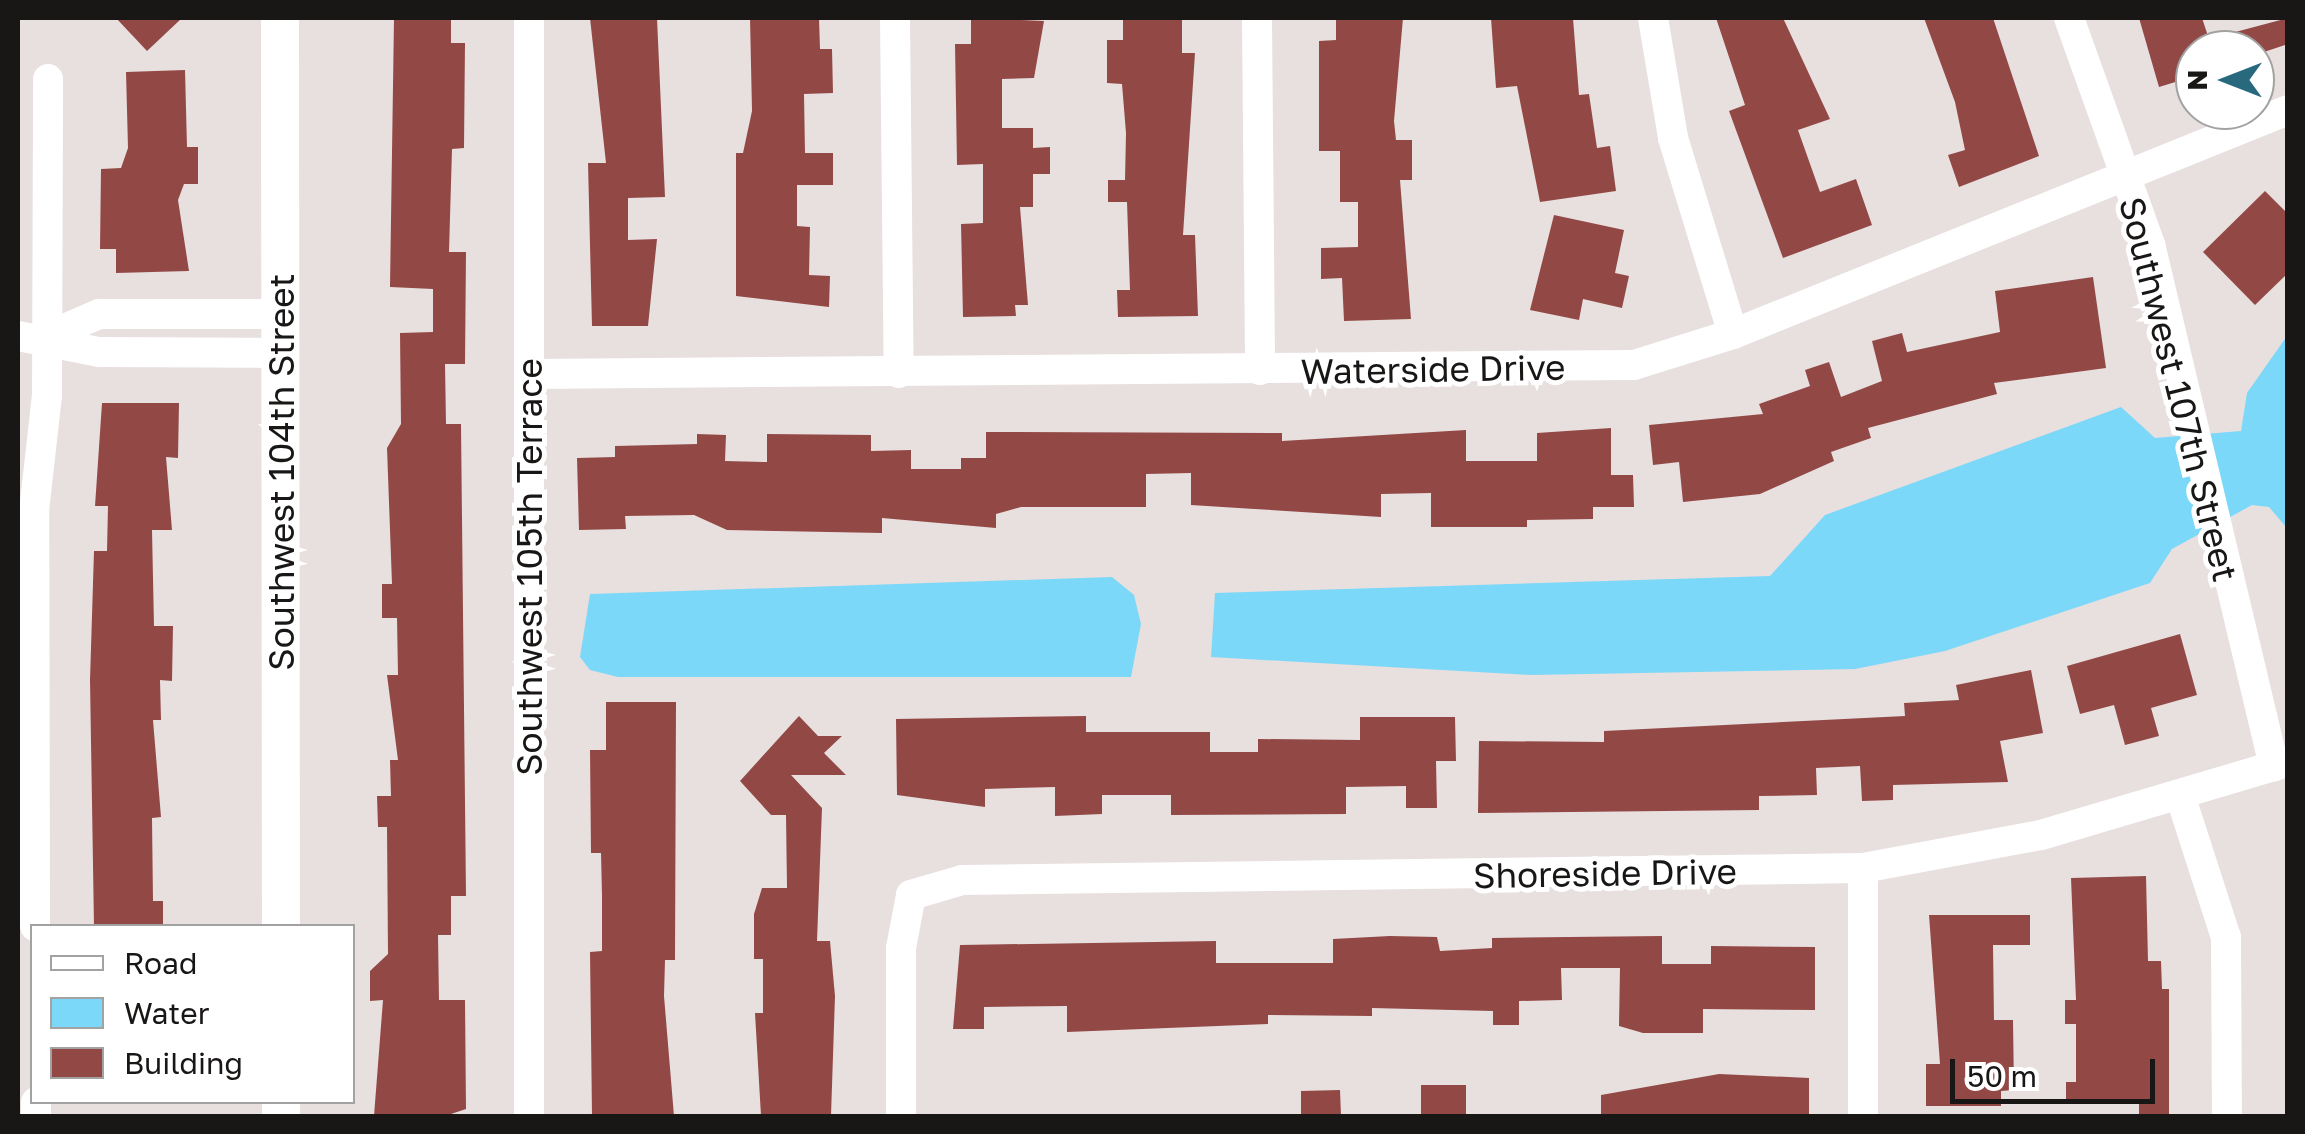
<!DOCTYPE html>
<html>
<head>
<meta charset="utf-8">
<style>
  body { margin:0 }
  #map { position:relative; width:2305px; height:1134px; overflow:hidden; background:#e8dfdf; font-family:"Golos Text",sans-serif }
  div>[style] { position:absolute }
  .water>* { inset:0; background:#7bd8f8 }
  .building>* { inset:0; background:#924946 }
  .minor>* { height:30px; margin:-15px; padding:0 15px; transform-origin:15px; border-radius:15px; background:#fff }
  .major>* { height:38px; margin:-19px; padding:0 19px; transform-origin:19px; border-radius:19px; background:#fff }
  span { translate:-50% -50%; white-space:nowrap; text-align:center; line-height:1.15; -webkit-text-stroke:10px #fff; paint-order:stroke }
  .street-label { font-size:35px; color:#191716 }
  .frame { position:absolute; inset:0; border:20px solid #191716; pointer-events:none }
  .legend { position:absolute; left:30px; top:924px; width:325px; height:180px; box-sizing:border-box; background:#fff; border:2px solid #a3a2a2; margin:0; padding:12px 18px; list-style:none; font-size:30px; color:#191716 }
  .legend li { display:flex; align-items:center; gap:20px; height:50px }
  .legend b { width:50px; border:2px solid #a3a2a2 }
  .north { position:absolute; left:2175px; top:30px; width:100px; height:100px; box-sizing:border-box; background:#fff; border:2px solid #a3a2a2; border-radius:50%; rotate:270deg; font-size:28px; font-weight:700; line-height:40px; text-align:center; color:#191716 }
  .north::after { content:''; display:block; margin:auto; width:35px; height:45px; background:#29697d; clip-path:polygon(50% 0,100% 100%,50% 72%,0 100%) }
  .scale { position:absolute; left:1950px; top:1059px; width:205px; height:45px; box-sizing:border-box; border:5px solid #191716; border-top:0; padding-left:12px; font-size:30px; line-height:35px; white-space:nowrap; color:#191716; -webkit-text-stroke:8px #fff; paint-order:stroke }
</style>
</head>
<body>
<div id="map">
  <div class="water">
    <i style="clip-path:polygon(2287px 336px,2287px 528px,2269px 507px,2252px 505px,2172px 549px,2150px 583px,1945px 651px,1855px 669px,1531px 675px,1211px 657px,1215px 593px,1770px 576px,1825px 515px,2121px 407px,2155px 438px,2241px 431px,2247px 393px)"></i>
    <i style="clip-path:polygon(1112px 577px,1134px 595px,1141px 624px,1131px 677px,618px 677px,590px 670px,580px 657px,590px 594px)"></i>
  </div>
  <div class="building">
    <i style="clip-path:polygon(116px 18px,182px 18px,147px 51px)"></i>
    <i style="clip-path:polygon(394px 18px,451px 18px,451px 43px,465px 43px,464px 148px,452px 149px,449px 252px,466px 252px,465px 364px,445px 364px,446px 424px,461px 424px,466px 896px,451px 896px,451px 935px,438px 935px,439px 1000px,465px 1000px,466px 1109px,445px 1116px,374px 1116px,383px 1000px,370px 1001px,370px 971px,388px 954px,387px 827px,378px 827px,377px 796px,391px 796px,390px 760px,398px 760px,387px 675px,398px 675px,397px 618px,382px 618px,382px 584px,392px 584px,387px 448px,401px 424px,400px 333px,433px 332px,433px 289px,390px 287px)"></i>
    <i style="clip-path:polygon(590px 18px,657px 18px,665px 197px,628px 198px,628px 240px,657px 239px,648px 326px,592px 326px,588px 163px,606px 163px)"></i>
    <i style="clip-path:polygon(750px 18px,819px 18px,820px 49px,832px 49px,833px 93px,804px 94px,805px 153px,833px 153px,833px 185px,797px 185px,797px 226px,810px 227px,809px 275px,830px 276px,829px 307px,736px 296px,736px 153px,743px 153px,752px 111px)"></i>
    <i style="clip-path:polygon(971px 18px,1044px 21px,1034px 78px,1002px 79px,1002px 128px,1033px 128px,1033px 148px,1050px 147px,1050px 174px,1033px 174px,1033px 207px,1020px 207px,1028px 305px,1015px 305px,1016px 316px,963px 317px,961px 224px,983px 223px,983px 164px,957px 165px,955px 44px,971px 44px)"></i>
    <i style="clip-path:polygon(1123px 18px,1182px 18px,1182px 53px,1195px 53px,1183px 235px,1195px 235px,1198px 316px,1118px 317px,1117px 290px,1130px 290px,1127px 202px,1108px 202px,1108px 180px,1125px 180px,1126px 133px,1122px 84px,1107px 83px,1107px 40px,1123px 40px)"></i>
    <i style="clip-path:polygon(1336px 18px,1403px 18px,1394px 121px,1396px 140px,1412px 140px,1412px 180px,1400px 180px,1411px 319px,1344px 321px,1342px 278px,1321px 279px,1321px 248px,1358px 247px,1358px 202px,1340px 202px,1340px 151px,1319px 151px,1319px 41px,1336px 40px)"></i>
    <i style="clip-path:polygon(1491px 18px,1573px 18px,1579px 95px,1589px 94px,1597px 148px,1610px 146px,1616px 191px,1540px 202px,1517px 86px,1496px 88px)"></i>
    <i style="clip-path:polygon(1716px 18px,1783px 18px,1830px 119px,1798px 130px,1820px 192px,1856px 179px,1872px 225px,1783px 258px,1729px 111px,1745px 105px)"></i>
    <i style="clip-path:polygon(1924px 18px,1993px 18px,2039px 156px,1959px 187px,1948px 155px,1965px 150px,1955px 102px)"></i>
    <i style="clip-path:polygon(2139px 18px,2202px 18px,2209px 39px,2288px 18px,2288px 44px,2255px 55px,2195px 50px,2195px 76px,2159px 87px)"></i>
    <i style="clip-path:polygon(185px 70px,187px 147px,198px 147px,198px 184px,184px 184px,178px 200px,189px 271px,116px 273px,116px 249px,100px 249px,101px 169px,121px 168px,128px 148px,126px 72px)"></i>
    <i style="clip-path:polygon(2265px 191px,2288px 214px,2288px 273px,2255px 305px,2203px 252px)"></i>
    <i style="clip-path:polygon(1554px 215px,1624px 230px,1615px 273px,1629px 276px,1622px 308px,1583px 299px,1579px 320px,1530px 310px)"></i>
    <i style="clip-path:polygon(2093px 277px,2106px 368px,1994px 383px,1997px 394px,1868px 428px,1871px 438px,1831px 452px,1834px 461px,1760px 494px,1683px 502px,1679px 462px,1653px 465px,1649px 425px,1763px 414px,1759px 404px,1810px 386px,1805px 370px,1829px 362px,1841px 397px,1882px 381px,1872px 341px,1902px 333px,1907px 352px,2000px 332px,1995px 291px)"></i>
    <i style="clip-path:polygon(102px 403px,179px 403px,178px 458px,166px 457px,172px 530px,152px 530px,154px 626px,173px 626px,172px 681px,160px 680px,161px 720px,153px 720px,161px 817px,152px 818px,153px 901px,163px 901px,163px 926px,94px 926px,90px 680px,94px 551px,107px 551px,108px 506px,95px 506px)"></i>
    <i style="clip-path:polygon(1611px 428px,1611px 475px,1633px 475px,1634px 507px,1593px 507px,1593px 519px,1527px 520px,1527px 527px,1431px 527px,1431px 493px,1381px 494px,1381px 517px,1191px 505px,1191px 473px,1146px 474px,1146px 507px,1021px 507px,996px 514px,996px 528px,882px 518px,882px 533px,727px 530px,694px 515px,625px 516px,626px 529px,579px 530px,577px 458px,615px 457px,615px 446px,697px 444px,697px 434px,726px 435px,725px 461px,767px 462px,767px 434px,871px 435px,871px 451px,911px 450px,911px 469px,961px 469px,961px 458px,986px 458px,986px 432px,1282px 433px,1282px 441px,1466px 430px,1466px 461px,1537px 461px,1537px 433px)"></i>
    <i style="clip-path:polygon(2180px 634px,2197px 695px,2151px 708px,2159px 736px,2125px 745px,2114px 705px,2080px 714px,2067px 666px)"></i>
    <i style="clip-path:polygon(2031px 670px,2043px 733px,2000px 741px,2008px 782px,1893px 785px,1893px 800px,1862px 801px,1860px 766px,1816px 768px,1817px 795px,1759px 796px,1759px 810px,1478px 813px,1479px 741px,1604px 742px,1604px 731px,1905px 716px,1904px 703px,1959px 700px,1956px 685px)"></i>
    <i style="clip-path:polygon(606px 702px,676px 702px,675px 960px,665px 960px,664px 996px,674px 1116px,592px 1116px,590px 952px,602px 951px,602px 896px,601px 853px,591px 853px,590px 750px,606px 750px)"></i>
    <i style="clip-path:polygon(799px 716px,818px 736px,842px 736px,824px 753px,846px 775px,791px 775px,822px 808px,817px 941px,830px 941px,835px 996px,831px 1116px,761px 1116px,755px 1013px,763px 1013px,763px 959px,754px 959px,754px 914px,762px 888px,787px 888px,786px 815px,771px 815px,740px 781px)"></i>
    <i style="clip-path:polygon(1086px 716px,1086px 732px,1210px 732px,1210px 752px,1258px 752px,1258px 739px,1360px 740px,1360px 717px,1455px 717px,1456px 761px,1436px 761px,1437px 808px,1406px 808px,1406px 786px,1346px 787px,1346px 814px,1171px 815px,1171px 795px,1102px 795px,1102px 814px,1055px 816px,1055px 787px,985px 789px,985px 807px,897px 795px,896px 719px)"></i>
    <i style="clip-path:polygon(2146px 876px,2148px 961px,2161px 961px,2162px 989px,2169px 989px,2169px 1116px,2139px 1116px,2139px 1104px,2066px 1104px,2066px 1082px,2076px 1082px,2076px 1024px,2065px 1024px,2065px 1000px,2076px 1000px,2071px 878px)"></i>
    <i style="clip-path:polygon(1929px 915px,2030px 915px,2030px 945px,1993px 945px,1994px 1020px,2013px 1020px,2014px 1090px,2001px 1091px,2001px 1106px,1926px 1106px,1926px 1064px,1940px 1064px)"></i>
    <i style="clip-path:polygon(1390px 936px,1437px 937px,1440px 951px,1492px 948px,1492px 938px,1662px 936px,1662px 964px,1711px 964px,1711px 946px,1815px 947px,1815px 1010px,1703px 1009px,1703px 1033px,1643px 1033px,1619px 1026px,1620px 968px,1561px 968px,1562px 1000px,1519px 1001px,1519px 1025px,1493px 1025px,1493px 1011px,1372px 1008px,1372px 1016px,1268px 1015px,1268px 1024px,1067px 1032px,1067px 1006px,984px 1007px,984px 1029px,953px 1029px,960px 945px,1216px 941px,1216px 963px,1333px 963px,1333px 939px)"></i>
    <i style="clip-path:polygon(1719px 1074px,1809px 1078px,1809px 1116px,1601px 1116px,1601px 1095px)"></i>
    <i style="clip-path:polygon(1421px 1085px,1466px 1085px,1466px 1116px,1421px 1116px)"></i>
    <i style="clip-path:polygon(1340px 1090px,1341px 1116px,1301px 1116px,1301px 1091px)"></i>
  </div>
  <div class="minor">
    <i style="left:529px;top:18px;width:1098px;rotate:90deg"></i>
    <i style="left:895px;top:18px;width:355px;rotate:89.4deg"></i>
    <i style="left:1257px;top:18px;width:352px;rotate:89.5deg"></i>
    <i style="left:1653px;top:18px;width:122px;rotate:80.5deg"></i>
    <i style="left:1673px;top:138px;width:205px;rotate:73deg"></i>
    <i style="left:2069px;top:18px;width:240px;rotate:70.3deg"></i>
    <i style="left:2150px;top:244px;width:537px;rotate:76.64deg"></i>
    <i style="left:18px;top:336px;width:83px;rotate:11.2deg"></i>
    <i style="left:99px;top:352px;width:181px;rotate:0.3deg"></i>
    <i style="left:48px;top:336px;width:56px;rotate:-23.3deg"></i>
    <i style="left:99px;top:314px;width:182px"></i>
    <i style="left:529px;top:374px;width:1105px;rotate:-0.47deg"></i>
    <i style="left:1634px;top:365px;width:104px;rotate:-17.4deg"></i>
    <i style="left:1733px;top:334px;width:598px;rotate:-21.98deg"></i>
    <i style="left:2180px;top:795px;width:149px;rotate:72.1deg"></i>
    <i style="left:2226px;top:937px;width:179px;rotate:89.7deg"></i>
    <i style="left:1863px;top:868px;width:248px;rotate:90deg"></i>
    <i style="left:35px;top:926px;width:415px;rotate:-90.1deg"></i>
    <i style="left:34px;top:511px;width:116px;rotate:-83.6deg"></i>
    <i style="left:47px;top:396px;width:317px;rotate:-89.8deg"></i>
    <i style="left:36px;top:1102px;width:14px;rotate:90deg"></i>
    <i style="left:901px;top:1116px;width:168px;rotate:-90deg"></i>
    <i style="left:901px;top:948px;width:54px;rotate:-79.3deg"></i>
    <i style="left:911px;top:895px;width:53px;rotate:-16.4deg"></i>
    <i style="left:962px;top:880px;width:901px;rotate:-0.76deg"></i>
    <i style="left:1863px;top:868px;width:181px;rotate:-10.5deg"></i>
    <i style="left:2041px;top:835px;width:258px;rotate:-16.5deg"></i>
  </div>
  <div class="major">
    <i style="left:280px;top:18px;width:908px;rotate:89.94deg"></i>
    <i style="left:281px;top:1102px;width:14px;rotate:90deg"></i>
  </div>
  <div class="street-label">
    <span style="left:1433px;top:369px;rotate:-1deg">Waterside Drive</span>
    <span style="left:2179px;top:389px;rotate:76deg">Southwest 107th Street</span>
    <span style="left:281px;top:472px;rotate:-90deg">Southwest 104th Street</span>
    <span style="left:529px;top:567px;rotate:-90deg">Southwest 105th Terrace</span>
    <span style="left:1605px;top:873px;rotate:-1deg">Shoreside Drive</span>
  </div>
  <div class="frame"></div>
  <ul class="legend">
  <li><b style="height:12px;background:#fff"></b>Road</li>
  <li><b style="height:28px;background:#7bd8f8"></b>Water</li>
  <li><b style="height:28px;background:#924946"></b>Building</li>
  </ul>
  <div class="north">N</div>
  <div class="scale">50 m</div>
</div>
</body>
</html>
